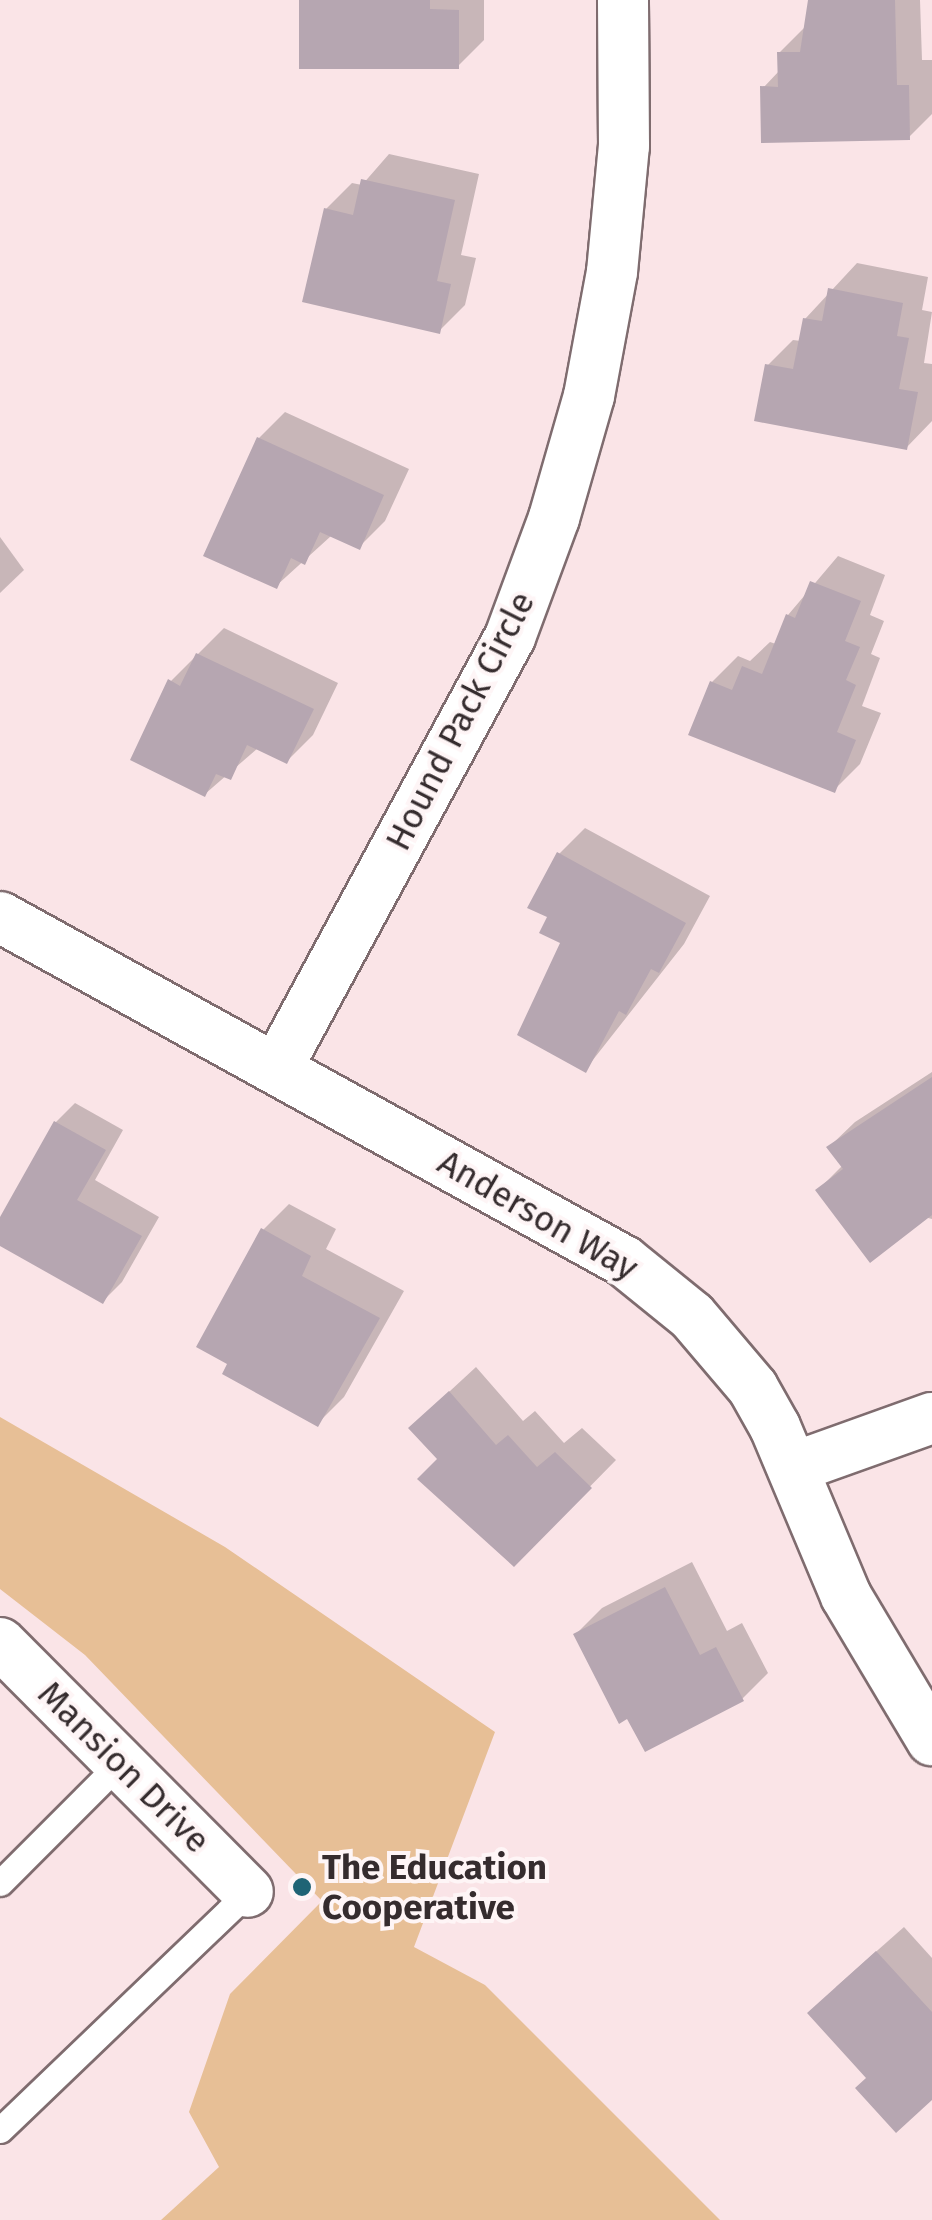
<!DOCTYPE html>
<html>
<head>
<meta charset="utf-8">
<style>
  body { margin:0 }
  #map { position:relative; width:932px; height:2220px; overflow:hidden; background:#fae4e7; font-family:"Fira Sans",sans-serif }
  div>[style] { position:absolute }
  .green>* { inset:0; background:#e7bf96 }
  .shadow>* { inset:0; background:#0003 }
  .building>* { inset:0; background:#b6a6b1 }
  .roads { filter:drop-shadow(2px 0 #7f6c6f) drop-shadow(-2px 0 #7f6c6f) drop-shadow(0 2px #7f6c6f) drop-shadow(0 -2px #7f6c6f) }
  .service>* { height:25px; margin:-12.5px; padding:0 12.5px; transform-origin:12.5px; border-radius:12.5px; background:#fff }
  .minor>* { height:50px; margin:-25px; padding:0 25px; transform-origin:25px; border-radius:25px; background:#fff }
  .dots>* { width:28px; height:28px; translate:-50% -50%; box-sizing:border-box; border:5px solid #fef5f6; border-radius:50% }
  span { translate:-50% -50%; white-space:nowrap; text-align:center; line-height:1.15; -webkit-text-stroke:8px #fef5f6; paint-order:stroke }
  .street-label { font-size:35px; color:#352c2e }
  .poi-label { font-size:35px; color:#352c2e; font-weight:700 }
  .left { translate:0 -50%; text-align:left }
</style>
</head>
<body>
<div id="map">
  <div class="green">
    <i style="clip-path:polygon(0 1417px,225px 1547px,495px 1732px,414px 1947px,485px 1985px,720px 2220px,161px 2220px,219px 2167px,189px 2112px,230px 1994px,322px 1901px,85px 1655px,0 1589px)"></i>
  </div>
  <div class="shadow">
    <i style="clip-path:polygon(301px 0,484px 0,484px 40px,458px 66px)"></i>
    <i style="clip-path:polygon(809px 0,920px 0,922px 60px,932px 60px,932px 114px,909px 137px,763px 88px,780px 70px,779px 53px,806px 26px)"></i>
    <i style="clip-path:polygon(389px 154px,479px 174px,461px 255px,476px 258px,465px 305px,439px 331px,326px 209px,352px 183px,362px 185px)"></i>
    <i style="clip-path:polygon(857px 263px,928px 277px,922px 310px,932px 312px,924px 363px,932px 364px,932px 421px,906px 448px,767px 366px,793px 340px,801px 341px,805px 319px)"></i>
    <i style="clip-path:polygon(285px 412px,409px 469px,385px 521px,359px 547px,331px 536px,276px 586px,259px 438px)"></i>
    <i style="clip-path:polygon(0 537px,24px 570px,0 593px)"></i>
    <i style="clip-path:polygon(838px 556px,885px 575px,870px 615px,884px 621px,871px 654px,880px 658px,862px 706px,881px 713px,860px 764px,834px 790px,712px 682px,738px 656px,750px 661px,770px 642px,776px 644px,788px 615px)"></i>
    <i style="clip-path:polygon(224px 628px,338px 683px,313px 735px,287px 761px,258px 748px,205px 794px,171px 681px)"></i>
    <i style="clip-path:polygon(585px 828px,710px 896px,684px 944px,585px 1070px,563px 942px,551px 915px,559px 854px)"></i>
    <i style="clip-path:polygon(932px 1072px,932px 1219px,818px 1190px,843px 1165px,829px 1147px,855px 1122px)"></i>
    <i style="clip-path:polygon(75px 1103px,123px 1130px,95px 1180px,159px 1217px,122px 1282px,103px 1301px,0 1243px,0 1222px,56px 1122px)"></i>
    <i style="clip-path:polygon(289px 1204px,336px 1229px,326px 1249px,404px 1291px,344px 1397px,318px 1423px,231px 1363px,263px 1230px)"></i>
    <i style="clip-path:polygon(476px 1367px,523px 1421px,535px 1411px,564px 1443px,582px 1428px,616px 1460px,514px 1564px,441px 1459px,437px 1403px)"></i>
    <i style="clip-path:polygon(692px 1562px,727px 1631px,742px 1623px,768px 1673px,742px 1699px,576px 1634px,602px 1608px)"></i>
    <i style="clip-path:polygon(904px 1927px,932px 1958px,932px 2097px,869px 2077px,836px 1987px)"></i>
  </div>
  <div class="building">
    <i style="clip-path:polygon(299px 0,430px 0,430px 9px,459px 10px,459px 69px,299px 69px)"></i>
    <i style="clip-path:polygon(808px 0,895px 0,897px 85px,909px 85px,910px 140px,761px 143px,760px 86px,778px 87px,777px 52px,800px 52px)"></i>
    <i style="clip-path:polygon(361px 179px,455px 200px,437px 281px,451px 284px,440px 334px,302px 302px,324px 208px,353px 215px)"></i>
    <i style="clip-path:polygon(828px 288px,903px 303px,897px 336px,909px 338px,899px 389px,918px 392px,907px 450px,754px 421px,765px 364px,793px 369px,803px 318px,822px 321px)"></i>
    <i style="clip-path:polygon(257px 437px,384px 495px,360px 550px,320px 532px,305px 565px,291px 558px,277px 589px,203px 556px)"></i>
    <i style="clip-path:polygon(810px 581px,861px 601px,845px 641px,860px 647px,846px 680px,856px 685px,837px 732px,856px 740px,835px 793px,688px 735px,710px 681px,732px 690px,742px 666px,762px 674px,786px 614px,795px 618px)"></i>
    <i style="clip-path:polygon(196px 653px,314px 709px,287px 764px,247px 745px,231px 780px,216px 774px,205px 797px,130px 760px,168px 679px,180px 686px)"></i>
    <i style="clip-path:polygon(557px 852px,686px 923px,659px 973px,651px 969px,626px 1015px,619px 1011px,586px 1073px,517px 1035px,560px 943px,539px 933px,547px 917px,527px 908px)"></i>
    <i style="clip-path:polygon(932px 1077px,932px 1215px,870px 1263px,815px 1190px,843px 1169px,826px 1147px)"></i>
    <i style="clip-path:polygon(54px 1121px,106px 1150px,77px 1200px,142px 1236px,103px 1304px,0 1246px,0 1217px)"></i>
    <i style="clip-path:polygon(261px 1228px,311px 1256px,302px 1276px,380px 1318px,318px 1427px,222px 1374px,227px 1364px,196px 1347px)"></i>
    <i style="clip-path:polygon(449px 1391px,496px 1445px,508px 1435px,537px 1467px,555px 1452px,592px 1488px,514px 1567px,417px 1479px,437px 1459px,408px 1428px)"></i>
    <i style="clip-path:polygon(665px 1587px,700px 1655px,716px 1647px,744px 1701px,645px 1752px,627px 1719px,619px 1724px,573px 1634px)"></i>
    <i style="clip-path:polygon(876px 1951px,932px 2012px,932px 2100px,896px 2133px,855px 2088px,866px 2078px,807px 2013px)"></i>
  </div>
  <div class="roads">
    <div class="service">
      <i style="left:0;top:1883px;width:170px;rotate:-45deg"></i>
      <i style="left:0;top:2130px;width:344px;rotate:-43.8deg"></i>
    </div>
    <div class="minor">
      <i style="left:0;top:917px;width:713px;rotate:28.87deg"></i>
      <i style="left:624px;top:1261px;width:87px;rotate:39deg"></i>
      <i style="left:692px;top:1316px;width:94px;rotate:49.7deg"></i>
      <i style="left:753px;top:1388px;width:45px;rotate:60.6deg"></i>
      <i style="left:775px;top:1427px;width:183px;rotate:67.2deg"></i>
      <i style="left:846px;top:1596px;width:168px;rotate:59.2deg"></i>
      <i style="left:278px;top:1066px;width:488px;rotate:-61.6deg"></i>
      <i style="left:510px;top:637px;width:127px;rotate:-69.7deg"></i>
      <i style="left:554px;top:518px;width:127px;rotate:-74deg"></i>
      <i style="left:589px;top:396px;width:126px;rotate:-79.5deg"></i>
      <i style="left:612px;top:272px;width:127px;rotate:-84.6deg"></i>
      <i style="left:624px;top:146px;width:146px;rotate:-90.4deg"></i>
      <i style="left:795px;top:1467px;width:145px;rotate:-19.7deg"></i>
      <i style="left:0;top:1643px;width:351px;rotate:45.1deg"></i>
    </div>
  </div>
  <div class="dots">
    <i style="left:302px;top:1887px;background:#1f6475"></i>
  </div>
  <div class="street-label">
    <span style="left:460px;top:721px;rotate:-63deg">Hound Pack Circle</span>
    <span style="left:538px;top:1215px;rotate:30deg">Anderson Way</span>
    <span style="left:124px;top:1767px;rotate:45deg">Mansion Drive</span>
  </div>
  <div class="poi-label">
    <span class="left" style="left:322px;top:1887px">The Education<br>Cooperative</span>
  </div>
</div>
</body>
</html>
